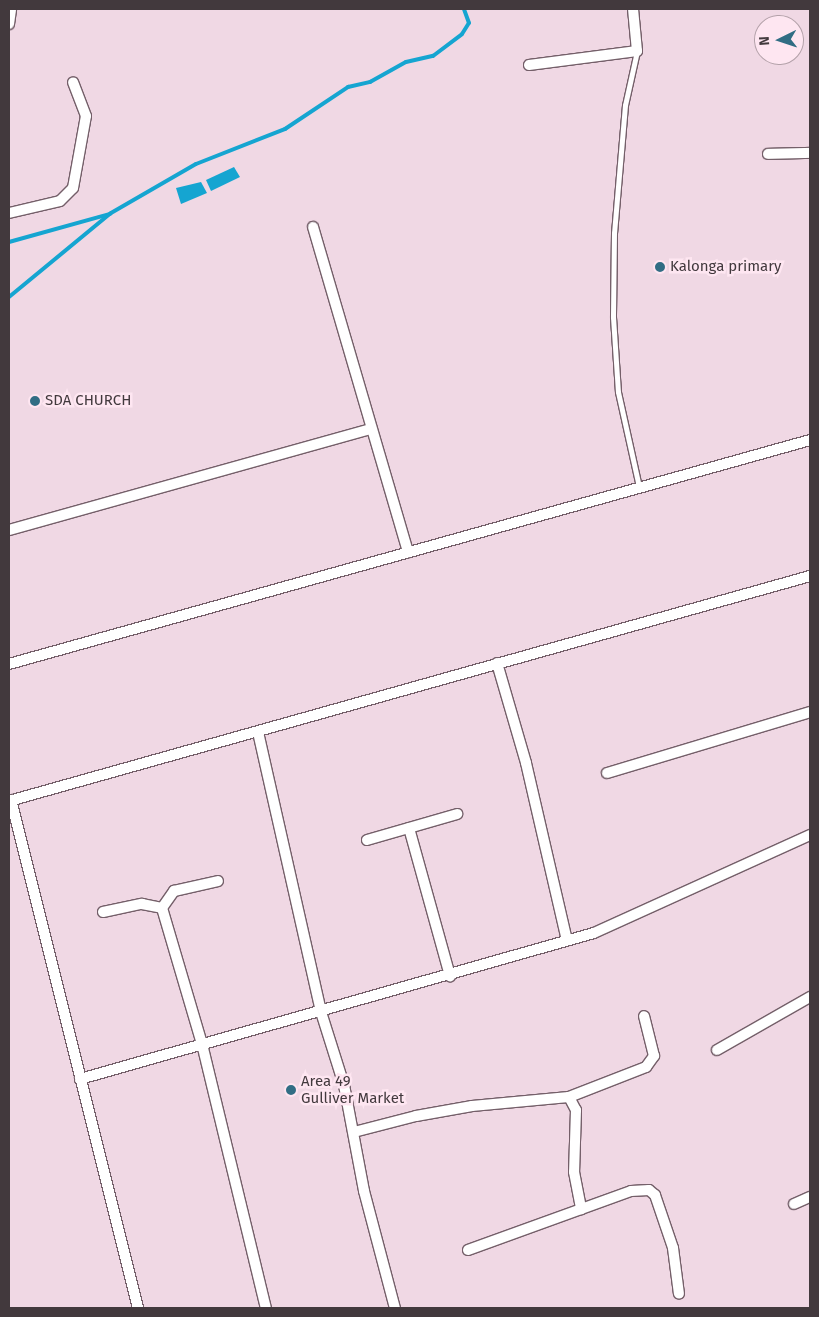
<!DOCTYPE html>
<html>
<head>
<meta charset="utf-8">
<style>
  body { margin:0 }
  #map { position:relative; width:819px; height:1317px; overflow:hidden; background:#f0d8e4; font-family:"Fira Sans",sans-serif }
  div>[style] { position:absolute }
  .water>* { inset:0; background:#15a5d1 }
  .stream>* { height:4px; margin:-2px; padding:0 2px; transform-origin:2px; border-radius:2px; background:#15a5d1 }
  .roads { filter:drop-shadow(1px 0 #745f69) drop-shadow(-1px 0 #745f69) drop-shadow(0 1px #745f69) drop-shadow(0 -1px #745f69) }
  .service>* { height:5px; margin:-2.5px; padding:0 2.5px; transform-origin:2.5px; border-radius:2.5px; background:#fff }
  .minor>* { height:10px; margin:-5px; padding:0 5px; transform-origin:5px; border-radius:5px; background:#fff }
  .dots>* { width:14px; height:14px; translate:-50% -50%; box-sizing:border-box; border:2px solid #fee6f1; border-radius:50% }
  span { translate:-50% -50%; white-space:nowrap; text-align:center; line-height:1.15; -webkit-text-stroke:5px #fee6f1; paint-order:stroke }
  .poi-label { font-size:15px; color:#42393d }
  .left { translate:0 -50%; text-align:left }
  .frame { position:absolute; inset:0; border:10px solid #42393d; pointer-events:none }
  .north { position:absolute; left:754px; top:15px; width:50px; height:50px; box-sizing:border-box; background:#fee6f1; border:1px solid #b3a1a9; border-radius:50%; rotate:266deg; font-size:14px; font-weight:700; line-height:20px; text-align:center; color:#42393d }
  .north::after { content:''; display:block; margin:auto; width:18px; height:22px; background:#316d84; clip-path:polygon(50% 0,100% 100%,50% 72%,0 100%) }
</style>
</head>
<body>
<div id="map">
  <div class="water">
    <i style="clip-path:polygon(234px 167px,240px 177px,211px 191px,206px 180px)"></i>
    <i style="clip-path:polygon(201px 182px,207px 193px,181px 204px,176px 188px)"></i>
  </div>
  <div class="stream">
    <i style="left:9px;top:242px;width:105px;rotate:-15.5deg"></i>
    <i style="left:9px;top:297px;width:132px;rotate:-39.5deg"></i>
    <i style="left:111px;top:213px;width:98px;rotate:-30deg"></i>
    <i style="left:196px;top:164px;width:96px;rotate:-21.5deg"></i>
    <i style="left:285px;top:129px;width:76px;rotate:-33.7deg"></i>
    <i style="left:348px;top:87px;width:23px;rotate:-13deg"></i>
    <i style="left:370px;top:82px;width:41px;rotate:-29.1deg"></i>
    <i style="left:406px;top:62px;width:28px;rotate:-13deg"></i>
    <i style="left:433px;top:56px;width:36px;rotate:-37deg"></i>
    <i style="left:462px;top:34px;width:13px;rotate:-58deg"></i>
    <i style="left:469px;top:23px;width:15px;rotate:-110deg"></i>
  </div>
  <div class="roads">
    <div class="service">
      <i style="left:637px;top:51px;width:55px;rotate:102.5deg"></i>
      <i style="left:625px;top:105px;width:128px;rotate:94.9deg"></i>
      <i style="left:614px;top:233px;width:84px;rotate:90.7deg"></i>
      <i style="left:613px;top:317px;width:75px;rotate:86.2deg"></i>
      <i style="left:618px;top:392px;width:97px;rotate:77.5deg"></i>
    </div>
    <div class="minor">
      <i style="left:9px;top:24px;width:15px;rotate:-82deg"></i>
      <i style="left:529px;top:65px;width:109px;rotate:-7.4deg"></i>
      <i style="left:637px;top:51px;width:42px;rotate:-95.4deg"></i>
      <i style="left:768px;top:154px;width:42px;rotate:-1.4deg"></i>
      <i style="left:9px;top:213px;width:52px;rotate:-13.2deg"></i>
      <i style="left:60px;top:201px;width:18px;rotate:-45deg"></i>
      <i style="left:73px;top:188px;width:73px;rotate:-79.8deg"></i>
      <i style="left:86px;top:116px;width:36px;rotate:-111deg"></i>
      <i style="left:313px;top:227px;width:339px;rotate:73.7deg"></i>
      <i style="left:9px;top:530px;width:376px;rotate:-15.6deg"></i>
      <i style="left:497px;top:663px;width:104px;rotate:73.8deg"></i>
      <i style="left:526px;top:763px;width:182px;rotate:77deg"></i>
      <i style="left:9px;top:664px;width:832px;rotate:-15.62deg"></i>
      <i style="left:258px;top:732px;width:287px;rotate:77.3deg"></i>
      <i style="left:321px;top:1012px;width:77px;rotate:72.5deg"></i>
      <i style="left:344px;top:1085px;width:108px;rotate:79.3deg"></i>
      <i style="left:364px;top:1191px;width:121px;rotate:75.2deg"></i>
      <i style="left:607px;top:773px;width:212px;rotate:-16.7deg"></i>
      <i style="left:11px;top:800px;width:524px;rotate:75.96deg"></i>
      <i style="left:9px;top:801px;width:832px;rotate:-15.69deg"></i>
      <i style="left:409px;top:828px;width:154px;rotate:74.5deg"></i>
      <i style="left:367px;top:840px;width:94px;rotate:-16.1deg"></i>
      <i style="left:162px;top:908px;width:21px;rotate:-55deg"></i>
      <i style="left:174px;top:891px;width:45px;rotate:-12.8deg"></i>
      <i style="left:103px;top:912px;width:40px;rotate:-12deg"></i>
      <i style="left:142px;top:904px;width:20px;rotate:11deg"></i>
      <i style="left:162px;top:908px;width:142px;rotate:73.6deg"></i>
      <i style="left:202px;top:1044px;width:272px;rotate:76.4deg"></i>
      <i style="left:717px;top:1050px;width:107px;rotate:-29.7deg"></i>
      <i style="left:80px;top:1079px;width:534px;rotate:-15.86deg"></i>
      <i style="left:594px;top:933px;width:237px;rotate:-24.4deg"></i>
      <i style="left:569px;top:1097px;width:15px;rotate:62deg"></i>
      <i style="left:576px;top:1110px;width:62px;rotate:91.8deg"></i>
      <i style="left:574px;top:1172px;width:38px;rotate:79deg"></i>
      <i style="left:354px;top:1132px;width:64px;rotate:-14.5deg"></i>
      <i style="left:416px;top:1116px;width:57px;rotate:-10.1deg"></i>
      <i style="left:472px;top:1106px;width:97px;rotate:-5.3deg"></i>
      <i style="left:569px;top:1097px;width:83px;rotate:-21.3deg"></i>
      <i style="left:646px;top:1067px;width:14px;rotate:-54deg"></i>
      <i style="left:654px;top:1056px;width:41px;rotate:-104deg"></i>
      <i style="left:794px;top:1204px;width:17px;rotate:-24deg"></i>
      <i style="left:468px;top:1250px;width:173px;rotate:-19.9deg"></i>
      <i style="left:631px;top:1191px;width:18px;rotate:-3deg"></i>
      <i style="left:649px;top:1190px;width:8px;rotate:40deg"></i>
      <i style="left:655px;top:1195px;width:56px;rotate:71.2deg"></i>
      <i style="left:673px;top:1248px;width:46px;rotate:82.6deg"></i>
    </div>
  </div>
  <div class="dots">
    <i style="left:660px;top:267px;background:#316d84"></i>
    <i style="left:35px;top:401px;background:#316d84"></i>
    <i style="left:291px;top:1090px;background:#316d84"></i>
  </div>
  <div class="poi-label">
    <span class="left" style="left:670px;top:267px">Kalonga primary</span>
    <span class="left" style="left:45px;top:401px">SDA CHURCH</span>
    <span class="left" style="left:301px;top:1090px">Area 49<br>Gulliver Market</span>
  </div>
  <div class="frame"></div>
  <div class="north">N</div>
</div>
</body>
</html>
